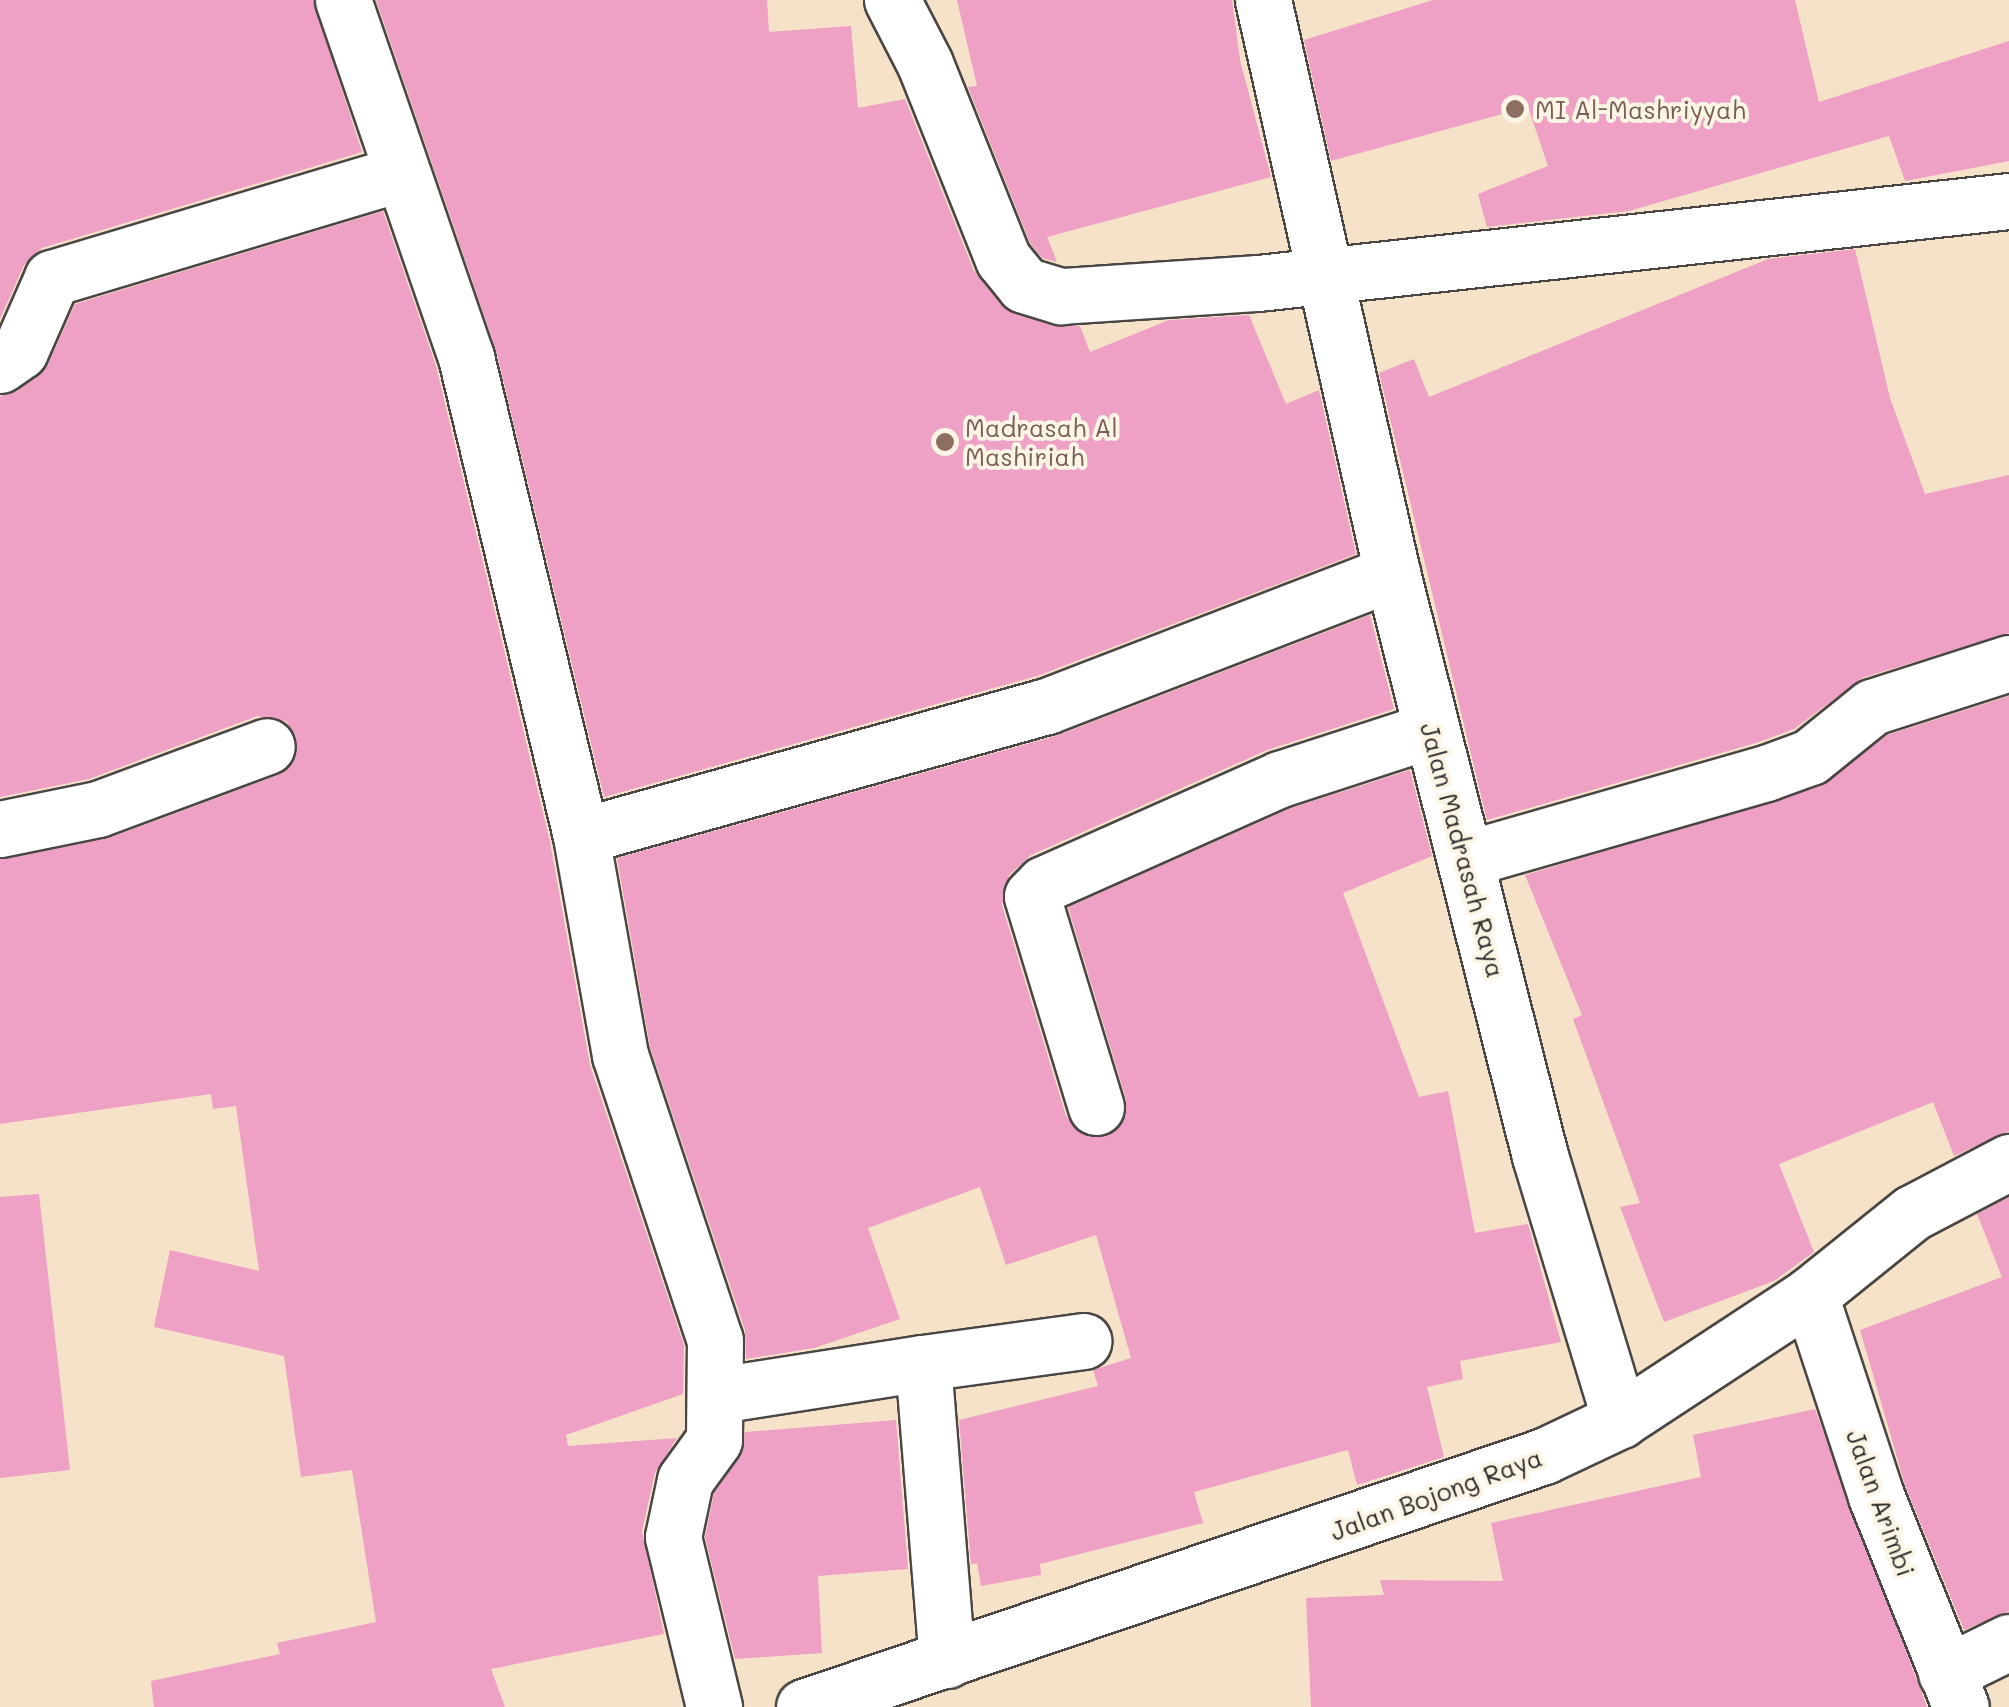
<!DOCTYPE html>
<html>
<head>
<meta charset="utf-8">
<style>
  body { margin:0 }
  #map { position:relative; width:2009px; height:1707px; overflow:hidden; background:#f6e2c8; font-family:Mali,sans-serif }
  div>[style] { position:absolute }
  .building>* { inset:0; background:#eea0c5 }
  .roads { filter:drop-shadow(2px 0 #494643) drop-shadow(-2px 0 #494643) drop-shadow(0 2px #494643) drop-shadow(0 -2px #494643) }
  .minor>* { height:55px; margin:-27.5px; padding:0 27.5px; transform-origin:27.5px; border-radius:27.5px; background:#fff }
  .tertiary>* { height:55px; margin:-27.5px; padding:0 27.5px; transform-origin:27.5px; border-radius:27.5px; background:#fff }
  .dots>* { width:28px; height:28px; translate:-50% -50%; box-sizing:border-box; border:5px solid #fcf5e5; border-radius:50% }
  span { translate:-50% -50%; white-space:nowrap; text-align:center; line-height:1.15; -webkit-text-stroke:8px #fcf5e5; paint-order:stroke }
  .education-label { font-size:25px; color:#785e54 }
  .left { translate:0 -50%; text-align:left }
  .street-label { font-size:25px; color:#2b2b2b }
</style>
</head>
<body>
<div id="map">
  <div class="building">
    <i style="clip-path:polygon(0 0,313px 0,362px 152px,42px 248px,24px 265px,0 319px)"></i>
    <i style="clip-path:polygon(376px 0,767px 0,769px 32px,851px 26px,858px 108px,905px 99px,974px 271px,1001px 305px,1052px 326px,1080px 326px,1090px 352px,1169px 320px,1249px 315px,1286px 404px,1319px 390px,1356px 554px,1037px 676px,604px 797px,496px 350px)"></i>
    <i style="clip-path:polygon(957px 0,1232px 0,1240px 60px,1271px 177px,1047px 237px,1057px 262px,1042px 258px,1030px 243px,968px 87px,977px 86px)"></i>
    <i style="clip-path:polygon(1433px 0,1795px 0,1819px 102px,2009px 41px,2009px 161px,1905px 181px,1889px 136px,1629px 211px,1487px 227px,1478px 194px,1548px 166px,1528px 107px,1331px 161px,1304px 40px)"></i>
    <i style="clip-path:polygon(383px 211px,436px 366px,550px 842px,590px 1065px,684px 1345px,683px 1394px,566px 1435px,568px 1446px,677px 1438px,655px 1473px,642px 1531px,664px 1634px,491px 1669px,505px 1707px,154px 1707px,151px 1681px,280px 1654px,277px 1643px,376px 1622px,352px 1470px,301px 1477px,284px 1356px,154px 1327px,170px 1250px,259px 1271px,236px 1106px,213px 1109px,211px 1094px,0 1124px,0 859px,109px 838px,278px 775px,292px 765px,296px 736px,286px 721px,257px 716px,89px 779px,0 797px,0 396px,18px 391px,48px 364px,75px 304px)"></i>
    <i style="clip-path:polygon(1855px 249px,1890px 398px,1925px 494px,2009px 475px,2009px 633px,1862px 678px,1794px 729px,1756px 743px,1487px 820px,1379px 373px,1414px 359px,1429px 397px,1768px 259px)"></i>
    <i style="clip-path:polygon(1370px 615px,1394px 709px,1267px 750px,1031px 855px,1009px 875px,1002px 905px,1066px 1116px,1088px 1137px,1106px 1136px,1126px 1115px,1126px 1099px,1068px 907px,1291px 808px,1410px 770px,1432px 856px,1343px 893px,1419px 1097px,1448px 1091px,1475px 1233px,1528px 1224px,1561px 1342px,1460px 1361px,1463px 1379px,1427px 1387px,1444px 1457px,1357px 1485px,1348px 1450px,1194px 1492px,1203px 1523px,1040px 1564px,1041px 1575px,981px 1586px,977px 1563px,971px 1564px,959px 1420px,1098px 1386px,1093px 1370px,1131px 1358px,1096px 1235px,1006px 1265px,980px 1187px,868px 1228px,900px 1319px,814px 1348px,746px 1359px,745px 1330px,650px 1047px,617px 858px,1056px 736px)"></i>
    <i style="clip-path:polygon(2009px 696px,2009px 1131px,1954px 1156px,1933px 1102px,1779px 1164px,1814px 1252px,1774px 1281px,1664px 1322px,1620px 1207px,1640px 1203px,1573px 1019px,1582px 1015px,1525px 875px,1821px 786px,1887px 735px)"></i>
    <i style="clip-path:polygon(39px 1194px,70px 1470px,0 1478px,0 1197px)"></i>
    <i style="clip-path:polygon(2009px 1197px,2009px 1611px,1964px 1630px,1905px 1485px,1860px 1330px,2002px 1277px,1977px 1214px)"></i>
    <i style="clip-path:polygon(1815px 1409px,1927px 1707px,1311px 1707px,1306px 1598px,1384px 1595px,1380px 1580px,1503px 1581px,1491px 1523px,1701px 1477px,1693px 1435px)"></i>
    <i style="clip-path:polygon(896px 1420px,908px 1569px,818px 1576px,822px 1653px,735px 1659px,705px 1537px,714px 1493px,739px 1458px,745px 1432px)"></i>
  </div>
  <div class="roads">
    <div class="minor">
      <i style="left:343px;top:0;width:378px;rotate:71deg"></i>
      <i style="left:466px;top:357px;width:493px;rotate:76.5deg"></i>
      <i style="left:581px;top:836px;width:222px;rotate:79.9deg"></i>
      <i style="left:620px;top:1055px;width:300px;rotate:71.6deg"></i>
      <i style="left:715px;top:1340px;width:100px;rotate:90.6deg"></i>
      <i style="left:714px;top:1440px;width:49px;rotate:125.9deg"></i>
      <i style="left:685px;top:1480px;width:58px;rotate:101.9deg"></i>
      <i style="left:673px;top:1537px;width:175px;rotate:76.4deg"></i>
      <i style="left:892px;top:0;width:72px;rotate:62.7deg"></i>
      <i style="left:925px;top:64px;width:210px;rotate:68.2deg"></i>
      <i style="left:1003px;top:259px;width:33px;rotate:51deg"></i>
      <i style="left:1024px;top:285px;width:39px;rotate:17deg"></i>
      <i style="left:1061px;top:296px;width:197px;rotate:-3.8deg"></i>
      <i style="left:1258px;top:283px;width:755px;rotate:-6.23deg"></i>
      <i style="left:1263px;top:0;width:587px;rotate:77.31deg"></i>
      <i style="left:1392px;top:573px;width:601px;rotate:75.76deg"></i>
      <i style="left:1540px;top:1156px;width:276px;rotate:73.1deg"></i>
      <i style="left:0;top:365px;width:24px;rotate:-35deg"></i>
      <i style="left:20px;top:351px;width:80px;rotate:-66.3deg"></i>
      <i style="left:52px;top:278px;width:364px;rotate:-16.7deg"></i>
      <i style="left:0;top:829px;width:100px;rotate:-11.5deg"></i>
      <i style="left:98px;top:809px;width:180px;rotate:-20.4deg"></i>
      <i style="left:581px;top:836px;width:484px;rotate:-15.6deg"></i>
      <i style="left:1047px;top:706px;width:370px;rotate:-21.1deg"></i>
      <i style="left:1466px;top:859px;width:312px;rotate:-16deg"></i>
      <i style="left:1766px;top:773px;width:47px;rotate:-20deg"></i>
      <i style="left:1810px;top:757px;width:80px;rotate:-38.9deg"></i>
      <i style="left:1872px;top:707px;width:144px;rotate:-17.8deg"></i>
      <i style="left:1096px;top:1107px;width:220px;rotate:-106.9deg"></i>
      <i style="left:1032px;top:896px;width:17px;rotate:-45deg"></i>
      <i style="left:1044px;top:884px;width:258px;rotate:-24deg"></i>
      <i style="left:1280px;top:779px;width:159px;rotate:-18deg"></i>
      <i style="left:923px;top:1363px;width:162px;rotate:-7.8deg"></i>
      <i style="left:718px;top:1395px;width:207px;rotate:-8.9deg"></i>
      <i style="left:923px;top:1363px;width:298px;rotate:85.4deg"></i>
      <i style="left:1946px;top:1673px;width:70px;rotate:-26.2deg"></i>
    </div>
    <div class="tertiary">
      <i style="left:1810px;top:1295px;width:212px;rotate:71.8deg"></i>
      <i style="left:1876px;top:1496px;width:227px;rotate:68.1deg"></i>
      <i style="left:804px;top:1707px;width:781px;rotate:-18.74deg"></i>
      <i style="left:1544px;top:1456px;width:84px;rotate:-25.3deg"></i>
      <i style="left:1620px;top:1420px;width:227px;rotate:-33.3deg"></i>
      <i style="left:1810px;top:1295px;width:131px;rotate:-38.8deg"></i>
      <i style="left:1912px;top:1213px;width:110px;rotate:-27.7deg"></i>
    </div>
  </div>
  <div class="dots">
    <i style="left:1515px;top:109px;background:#8d6e63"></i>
    <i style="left:945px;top:442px;background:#8d6e63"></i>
  </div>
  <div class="education-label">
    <span class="left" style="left:1535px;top:109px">MI Al-Mashriyyah</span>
    <span class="left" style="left:965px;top:442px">Madrasah Al<br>Mashiriah</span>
  </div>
  <div class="street-label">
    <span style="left:1463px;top:850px;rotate:75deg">Jalan Madrasah Raya</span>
    <span style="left:1436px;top:1494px;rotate:-20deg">Jalan Bojong Raya</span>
    <span style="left:1881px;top:1503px;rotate:70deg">Jalan Arimbi</span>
  </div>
</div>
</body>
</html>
